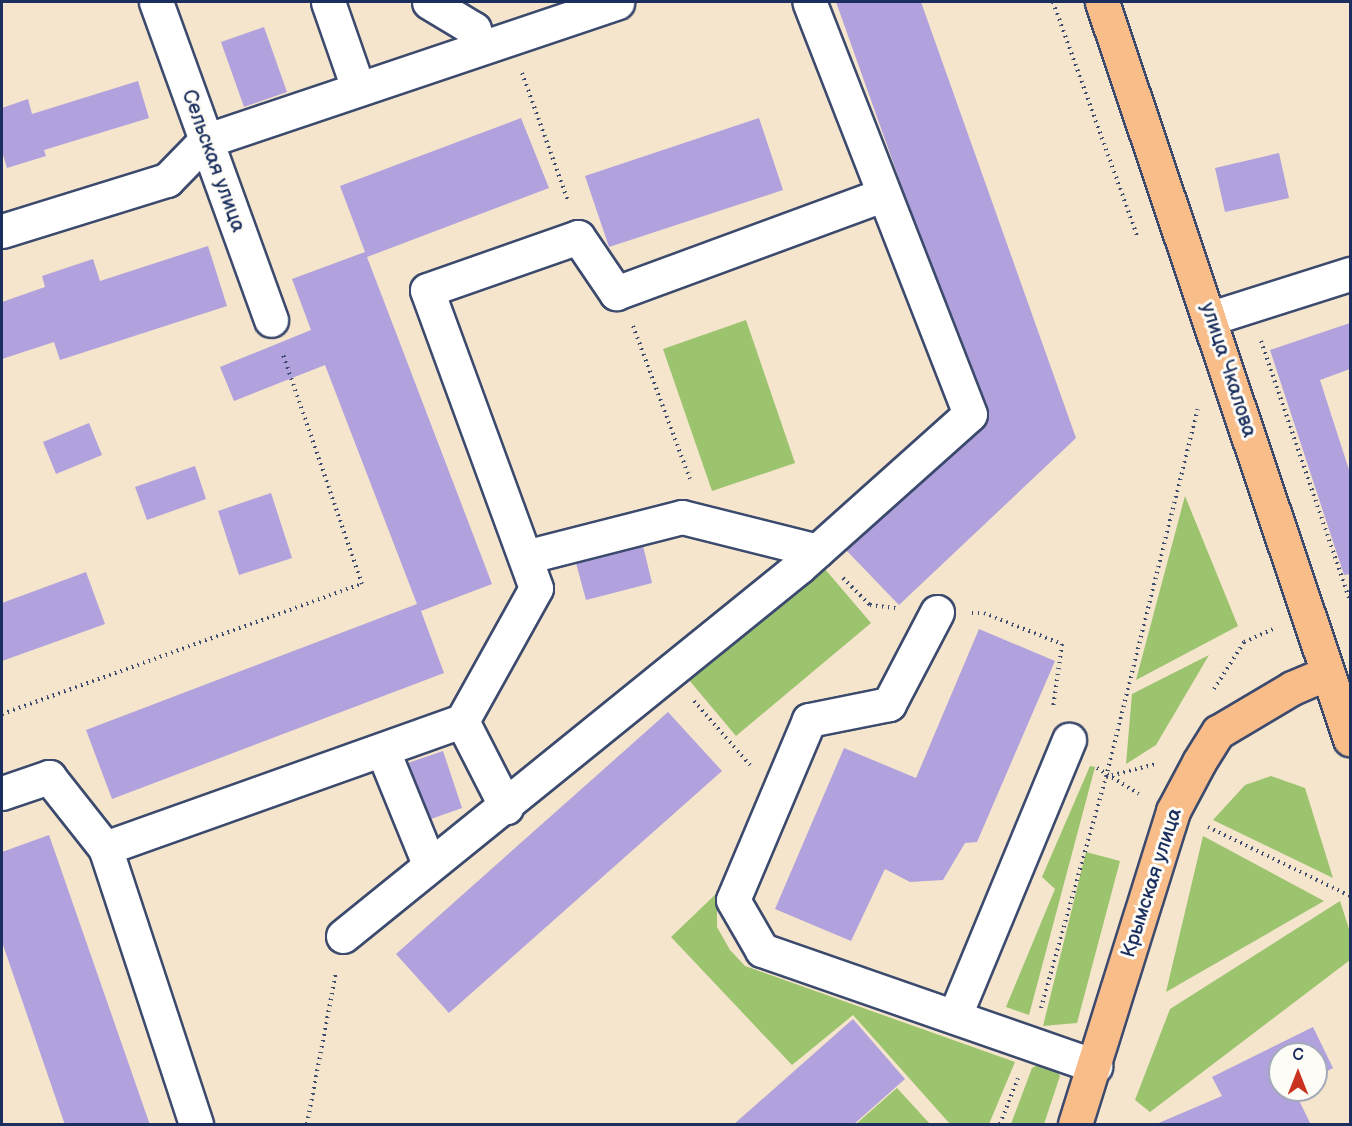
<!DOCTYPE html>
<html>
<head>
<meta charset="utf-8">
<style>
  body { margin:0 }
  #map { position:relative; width:1352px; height:1126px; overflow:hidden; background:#f4e5cc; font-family:"Balsamiq Sans",sans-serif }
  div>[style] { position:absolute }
  .green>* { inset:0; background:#9cc36e }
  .building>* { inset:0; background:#b1a1dc }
  .path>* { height:4px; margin-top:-2px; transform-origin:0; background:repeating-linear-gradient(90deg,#3c4a6e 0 1.5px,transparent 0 6px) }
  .roads { filter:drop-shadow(2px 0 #3c4a6e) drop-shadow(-2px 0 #3c4a6e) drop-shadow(0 2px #3c4a6e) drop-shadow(0 -2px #3c4a6e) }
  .minor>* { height:33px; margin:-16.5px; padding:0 16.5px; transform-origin:16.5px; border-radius:16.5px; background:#fff }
  .major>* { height:33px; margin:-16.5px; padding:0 16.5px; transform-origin:16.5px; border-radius:16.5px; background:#f8bd89 }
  span { translate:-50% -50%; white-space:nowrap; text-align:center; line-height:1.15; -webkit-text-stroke:6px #fdfcf7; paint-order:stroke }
  .street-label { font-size:20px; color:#1b2f5e }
  .frame { position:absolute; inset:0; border:3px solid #1b2f5e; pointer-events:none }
  .north { position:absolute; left:1268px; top:1042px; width:60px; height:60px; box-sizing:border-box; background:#fdfcf7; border:2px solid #a3aaba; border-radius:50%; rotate:0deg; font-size:16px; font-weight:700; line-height:24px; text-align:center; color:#1b2f5e }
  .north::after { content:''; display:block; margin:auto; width:21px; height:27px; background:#c8321e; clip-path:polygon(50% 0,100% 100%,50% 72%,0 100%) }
</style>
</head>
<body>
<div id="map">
  <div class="green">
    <i style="clip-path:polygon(746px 320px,795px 463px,712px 491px,663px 349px)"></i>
    <i style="clip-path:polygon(1185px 496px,1238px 626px,1136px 680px)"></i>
    <i style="clip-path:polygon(824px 568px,871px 623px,736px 736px,689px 680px)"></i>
    <i style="clip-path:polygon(1209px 655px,1156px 745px,1126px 764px,1132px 694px)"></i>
    <i style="clip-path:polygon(1090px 766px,1095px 767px,1029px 1015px,1006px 1007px,1055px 889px,1042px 877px)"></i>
    <i style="clip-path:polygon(1271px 776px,1305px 788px,1333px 878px,1213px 820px,1245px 785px)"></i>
    <i style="clip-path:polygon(1203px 836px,1324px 901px,1166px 992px)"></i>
    <i style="clip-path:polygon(1086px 852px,1120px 861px,1077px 1023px,1043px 1026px)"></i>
    <i style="clip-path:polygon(717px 893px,717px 927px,730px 950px,745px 966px,1015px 1062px,989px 1124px,950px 1124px,853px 1015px,792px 1065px,671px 937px)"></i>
    <i style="clip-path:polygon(1340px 901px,1350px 932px,1350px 960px,1150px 1112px,1135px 1100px,1170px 1009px)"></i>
    <i style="clip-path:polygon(1040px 1064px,1053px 1065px,1060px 1076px,1044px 1124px,1011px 1124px,1032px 1068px)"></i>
    <i style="clip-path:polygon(897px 1088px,930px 1124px,856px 1124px)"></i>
  </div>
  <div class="building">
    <i style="clip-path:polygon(836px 2px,921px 2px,1076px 438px,899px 605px,846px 550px,982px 428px,988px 419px,988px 408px,903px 190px)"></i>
    <i style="clip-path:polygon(264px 27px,287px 92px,244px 107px,221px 42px)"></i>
    <i style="clip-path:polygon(138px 81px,149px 118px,44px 150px,46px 156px,7px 168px,2px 151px,2px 108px,28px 99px,32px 114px)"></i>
    <i style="clip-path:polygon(521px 118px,549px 188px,367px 257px,492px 584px,421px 611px,444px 673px,112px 799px,86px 730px,417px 604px,325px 365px,234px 401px,220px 367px,311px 330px,292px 279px,365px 252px,340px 186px)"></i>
    <i style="clip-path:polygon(759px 118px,783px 190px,609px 247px,585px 176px)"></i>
    <i style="clip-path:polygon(1279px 153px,1289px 198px,1225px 212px,1215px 168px)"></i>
    <i style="clip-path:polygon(208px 246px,227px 306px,60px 360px,54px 342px,2px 359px,2px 302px,45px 287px,42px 276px,93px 259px,100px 281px)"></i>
    <i style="clip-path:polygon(1350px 323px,1350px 369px,1320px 380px,1350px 473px,1350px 574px,1344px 575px,1270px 350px)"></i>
    <i style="clip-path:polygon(89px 423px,102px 455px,56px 474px,43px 442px)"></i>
    <i style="clip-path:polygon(195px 466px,206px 499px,147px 520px,135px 487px)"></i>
    <i style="clip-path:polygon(271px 493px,292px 558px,239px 575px,218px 511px)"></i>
    <i style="clip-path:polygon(643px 546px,652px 583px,586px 600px,576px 563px)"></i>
    <i style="clip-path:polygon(86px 572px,105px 624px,2px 661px,2px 603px)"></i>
    <i style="clip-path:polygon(979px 629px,1055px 661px,977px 842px,965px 843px,943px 880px,910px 882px,885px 869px,851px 941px,775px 909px,844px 748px,916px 778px)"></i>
    <i style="clip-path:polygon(668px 712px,722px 771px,449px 1013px,396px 954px)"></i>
    <i style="clip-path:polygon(443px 751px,462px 808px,431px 819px,408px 763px)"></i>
    <i style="clip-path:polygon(49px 835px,150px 1125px,65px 1125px,2px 942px,2px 852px)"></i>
    <i style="clip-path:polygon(853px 1019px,905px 1079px,853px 1125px,733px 1125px)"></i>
    <i style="clip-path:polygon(1313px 1027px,1333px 1068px,1316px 1077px,1316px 1054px,1280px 1054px,1280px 1090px,1294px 1090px,1311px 1125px,1154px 1125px,1222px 1096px,1212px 1077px)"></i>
  </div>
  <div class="path">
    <i style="left:1053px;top:2px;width:248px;rotate:70.2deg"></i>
    <i style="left:522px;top:73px;width:136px;rotate:70.2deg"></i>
    <i style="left:633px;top:326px;width:163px;rotate:69.6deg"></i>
    <i style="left:1261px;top:341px;width:275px;rotate:71.1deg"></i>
    <i style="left:843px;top:578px;width:38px;rotate:45deg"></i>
    <i style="left:870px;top:605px;width:26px;rotate:7deg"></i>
    <i style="left:972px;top:613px;width:12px"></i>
    <i style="left:984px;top:613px;width:84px;rotate:21.7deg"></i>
    <i style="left:1062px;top:644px;width:65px;rotate:98deg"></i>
    <i style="left:1214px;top:689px;width:56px;rotate:-57.4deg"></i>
    <i style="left:1244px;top:642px;width:32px;rotate:-24deg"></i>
    <i style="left:694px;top:701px;width:85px;rotate:48.8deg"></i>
    <i style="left:2px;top:714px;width:383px;rotate:-19.9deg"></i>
    <i style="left:362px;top:584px;width:242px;rotate:-109deg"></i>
    <i style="left:1097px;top:768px;width:49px;rotate:31.8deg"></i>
    <i style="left:1106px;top:777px;width:52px;rotate:-14.6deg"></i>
    <i style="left:1208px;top:827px;width:158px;rotate:25.9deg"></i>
    <i style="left:1041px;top:1008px;width:240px;rotate:-74.3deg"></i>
    <i style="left:1106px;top:777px;width:379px;rotate:-76deg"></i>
    <i style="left:307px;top:1124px;width:155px;rotate:-79.2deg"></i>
    <i style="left:1000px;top:1124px;width:49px;rotate:-68.6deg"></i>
  </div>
  <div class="roads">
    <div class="minor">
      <i style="left:156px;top:2px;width:338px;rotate:70.1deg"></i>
      <i style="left:328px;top:2px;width:91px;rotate:70.8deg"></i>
      <i style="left:429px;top:2px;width:52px;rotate:31deg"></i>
      <i style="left:474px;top:29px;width:17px;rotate:73deg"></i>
      <i style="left:2px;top:231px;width:173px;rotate:-17.2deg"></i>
      <i style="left:167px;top:180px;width:54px;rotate:-45.7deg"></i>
      <i style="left:205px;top:141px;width:435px;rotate:-18.6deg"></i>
      <i style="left:1211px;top:318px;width:146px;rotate:-17.6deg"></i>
      <i style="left:525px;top:557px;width:162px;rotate:-14.3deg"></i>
      <i style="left:682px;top:517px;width:139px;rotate:14.1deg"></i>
      <i style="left:937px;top:612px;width:104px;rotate:117.6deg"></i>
      <i style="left:889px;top:704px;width:82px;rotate:168.7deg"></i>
      <i style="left:809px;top:720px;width:195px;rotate:112.9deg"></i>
      <i style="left:733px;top:900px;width:58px;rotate:59.9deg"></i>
      <i style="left:762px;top:950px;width:353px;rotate:19.2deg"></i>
      <i style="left:462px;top:721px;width:97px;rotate:62.9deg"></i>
      <i style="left:383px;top:751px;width:122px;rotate:67.8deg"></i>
      <i style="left:2px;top:793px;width:50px;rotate:-18.8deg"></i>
      <i style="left:49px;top:777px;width:90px;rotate:51.7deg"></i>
      <i style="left:343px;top:936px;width:587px;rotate:-38.98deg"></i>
      <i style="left:799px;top:567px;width:229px;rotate:-41.8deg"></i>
      <i style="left:970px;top:414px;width:442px;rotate:-111.3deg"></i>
      <i style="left:955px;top:1015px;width:298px;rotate:-67.5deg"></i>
      <i style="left:196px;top:1124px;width:291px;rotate:-108.2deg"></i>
      <i style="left:105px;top:848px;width:379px;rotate:-19.6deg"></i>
      <i style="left:462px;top:721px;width:152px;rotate:-60.9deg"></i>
      <i style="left:536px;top:588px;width:317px;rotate:-110.1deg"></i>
      <i style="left:427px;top:290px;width:160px;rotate:-19.3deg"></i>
      <i style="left:578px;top:237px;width:68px;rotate:55.8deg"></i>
      <i style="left:616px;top:293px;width:283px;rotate:-20.2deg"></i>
    </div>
    <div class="major">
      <i style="left:1102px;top:2px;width:778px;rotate:71.4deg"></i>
      <i style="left:1075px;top:1124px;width:328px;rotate:-72.6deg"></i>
      <i style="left:1173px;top:811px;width:55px;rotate:-62deg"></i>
      <i style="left:1199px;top:762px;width:36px;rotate:-58deg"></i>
      <i style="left:1218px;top:732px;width:86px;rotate:-30.7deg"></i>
      <i style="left:1292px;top:688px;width:38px;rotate:-23deg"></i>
    </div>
  </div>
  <div class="street-label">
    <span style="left:213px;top:161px;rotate:70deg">Сельская улица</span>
    <span style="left:1228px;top:370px;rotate:72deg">улица Чкалова</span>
    <span style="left:1152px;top:883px;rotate:-72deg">Крымская улица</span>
  </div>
  <div class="frame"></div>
  <div class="north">С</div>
</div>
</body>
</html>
